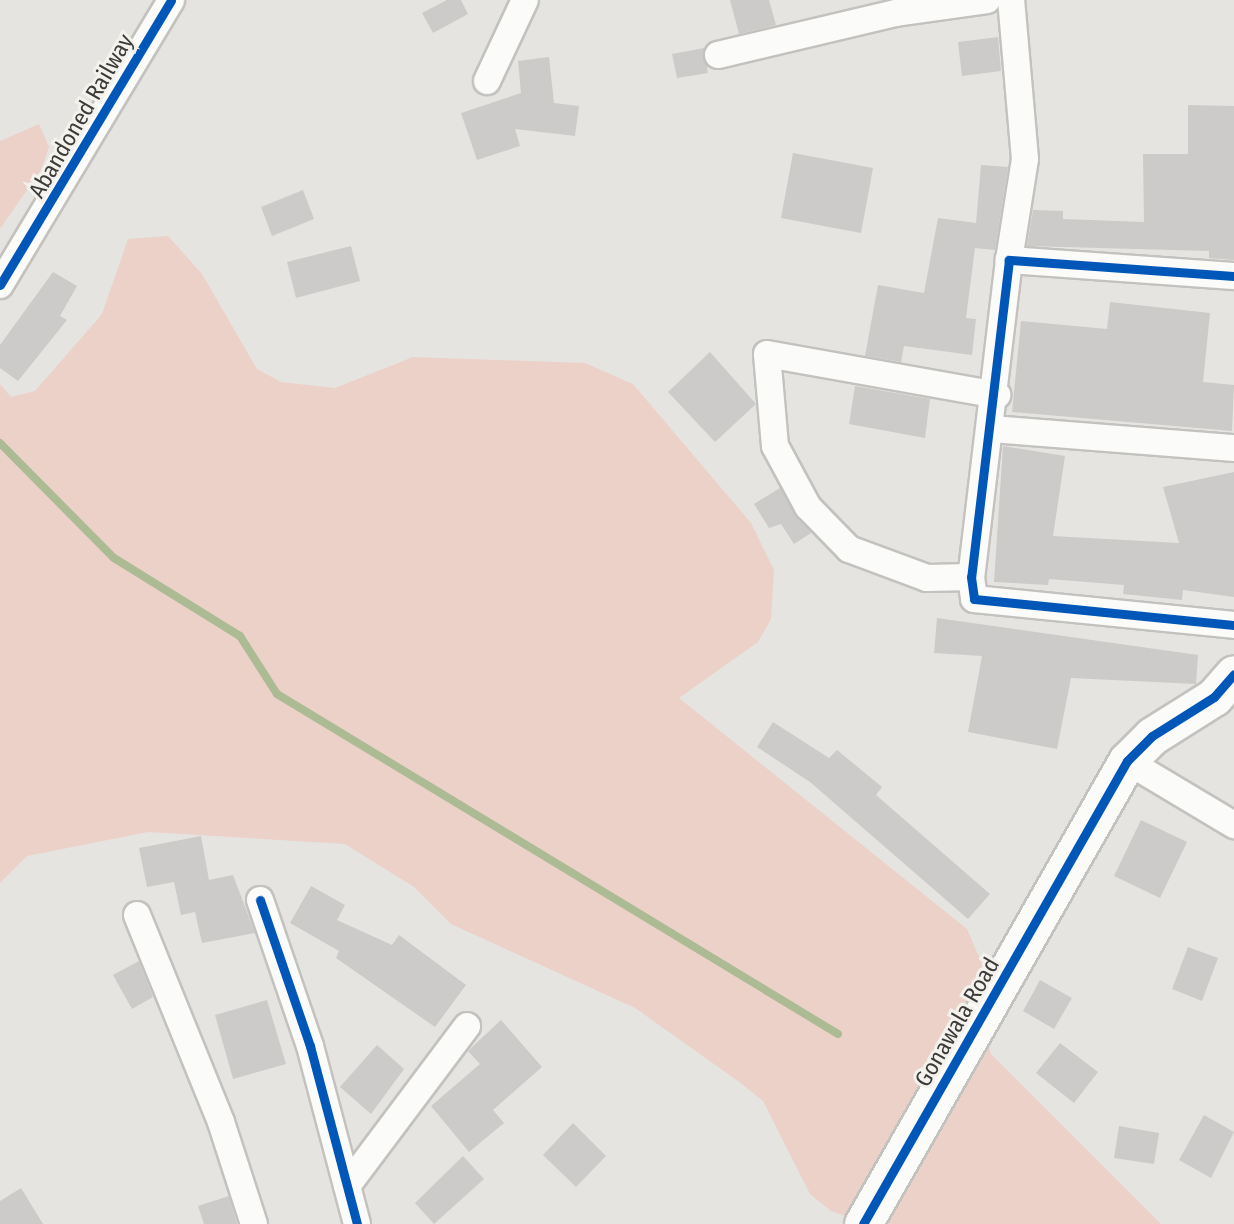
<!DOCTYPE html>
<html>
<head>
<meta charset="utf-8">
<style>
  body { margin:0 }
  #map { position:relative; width:1234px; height:1224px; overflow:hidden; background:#e6e4e1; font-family:"Fira Sans Condensed",sans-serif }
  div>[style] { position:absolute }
  .green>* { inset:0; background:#ecd1c9 }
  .stream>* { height:8px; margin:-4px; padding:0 4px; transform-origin:4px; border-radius:4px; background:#adbb94 }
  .building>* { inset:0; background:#cccbc9 }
  .roads { filter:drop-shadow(2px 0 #c3c2bf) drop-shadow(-2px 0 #c3c2bf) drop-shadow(0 2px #c3c2bf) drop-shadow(0 -2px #c3c2bf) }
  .street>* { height:26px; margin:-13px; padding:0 13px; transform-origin:13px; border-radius:13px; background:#fbfbfa }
  .secondary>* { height:37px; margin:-18.5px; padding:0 18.5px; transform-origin:18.5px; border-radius:18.5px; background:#fbfbfa }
  .cycleway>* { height:9px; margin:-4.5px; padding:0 4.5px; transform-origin:4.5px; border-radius:4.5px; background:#0057b8 }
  span { translate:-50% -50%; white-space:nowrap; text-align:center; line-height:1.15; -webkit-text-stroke:6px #f4f2ed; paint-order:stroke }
  .street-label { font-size:23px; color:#3d3b3a }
</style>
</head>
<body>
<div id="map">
  <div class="green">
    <i style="clip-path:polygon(39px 124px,49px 147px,41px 170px,0 229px,0 141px)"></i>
    <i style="clip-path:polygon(168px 236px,202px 274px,257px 369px,281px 382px,335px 388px,413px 357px,585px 363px,633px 384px,751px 523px,774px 570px,771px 619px,758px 642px,679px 698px,967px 929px,986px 973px,990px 1053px,1161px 1224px,869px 1224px,831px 1211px,810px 1194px,763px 1101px,742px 1084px,635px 1008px,451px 924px,414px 887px,345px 844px,148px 832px,27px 856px,0 883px,0 384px,11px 397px,35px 391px,102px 314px,128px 239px)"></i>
  </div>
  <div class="stream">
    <i style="left:0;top:443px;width:162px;rotate:45.3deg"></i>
    <i style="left:114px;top:558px;width:148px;rotate:31.8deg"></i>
    <i style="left:240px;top:636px;width:69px;rotate:57.5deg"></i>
    <i style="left:277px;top:694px;width:656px;rotate:31.22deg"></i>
  </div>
  <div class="building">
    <i style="clip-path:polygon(447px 0,461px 0,468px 14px,433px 33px,422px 13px)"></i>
    <i style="clip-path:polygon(730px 0,769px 0,776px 25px,739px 34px)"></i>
    <i style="clip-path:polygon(998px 37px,1001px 71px,962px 76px,958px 42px)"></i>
    <i style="clip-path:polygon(704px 48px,708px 73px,677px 78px,672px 54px)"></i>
    <i style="clip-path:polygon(549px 57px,554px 103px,579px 106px,575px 136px,515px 129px,520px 146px,477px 160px,461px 113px,521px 93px,518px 61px)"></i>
    <i style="clip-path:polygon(1188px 105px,1234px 106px,1234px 260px,1209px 258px,1209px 251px,1027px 246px,1033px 210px,1063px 211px,1063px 219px,1144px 222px,1143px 154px,1188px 154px)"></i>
    <i style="clip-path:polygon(793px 153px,873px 168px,861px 233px,781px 218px)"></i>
    <i style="clip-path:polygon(981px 165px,1008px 167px,995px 250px,975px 248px,966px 318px,976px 319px,972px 355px,904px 346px,901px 362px,865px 356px,878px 285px,924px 293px,938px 218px,976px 223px)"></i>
    <i style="clip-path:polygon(303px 190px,314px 219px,272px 236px,261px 207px)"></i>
    <i style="clip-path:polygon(351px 246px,360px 281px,296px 298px,287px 262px)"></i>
    <i style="clip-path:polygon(53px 272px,77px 286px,60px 316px,67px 320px,18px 381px,0 368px,0 345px)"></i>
    <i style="clip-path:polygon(1110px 302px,1210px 313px,1203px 382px,1234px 385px,1232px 431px,1012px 412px,1021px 321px,1107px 329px)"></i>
    <i style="clip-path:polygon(710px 352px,756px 404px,715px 442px,668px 392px)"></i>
    <i style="clip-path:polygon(855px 386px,930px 399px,925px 438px,849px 424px)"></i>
    <i style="clip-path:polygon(1003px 446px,1065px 456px,1053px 536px,1179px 543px,1163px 487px,1234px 472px,1234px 597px,1183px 590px,1182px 600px,1123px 594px,1124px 585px,1049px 579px,1048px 585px,994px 582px)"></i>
    <i style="clip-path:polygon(780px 488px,811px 533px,794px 544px,781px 524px,769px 528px,754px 504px)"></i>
    <i style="clip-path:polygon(937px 618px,1198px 655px,1196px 684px,1071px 678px,1057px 749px,968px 732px,982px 656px,934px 653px)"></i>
    <i style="clip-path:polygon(773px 722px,829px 758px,837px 750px,882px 787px,876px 795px,990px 894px,968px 919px,810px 782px,757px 747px)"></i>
    <i style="clip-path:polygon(1141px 820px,1187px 842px,1160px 898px,1114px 876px)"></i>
    <i style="clip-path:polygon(201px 836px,209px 880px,233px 875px,255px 933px,202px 943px,195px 912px,181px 915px,174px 882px,147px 887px,139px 848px)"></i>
    <i style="clip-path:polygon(311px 886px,345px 905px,337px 920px,392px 945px,399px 935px,466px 985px,435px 1027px,336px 958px,339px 951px,290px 923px)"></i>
    <i style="clip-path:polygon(1188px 947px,1218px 958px,1202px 1001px,1172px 989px)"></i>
    <i style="clip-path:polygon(139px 961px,153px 997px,132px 1009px,113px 975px)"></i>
    <i style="clip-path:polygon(1040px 980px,1072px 998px,1054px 1029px,1023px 1011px)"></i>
    <i style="clip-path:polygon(267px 1000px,286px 1064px,233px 1079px,215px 1015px)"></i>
    <i style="clip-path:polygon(501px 1020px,542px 1067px,493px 1110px,504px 1123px,469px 1152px,431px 1106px,480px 1064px,468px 1051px)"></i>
    <i style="clip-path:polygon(1060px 1043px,1098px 1072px,1074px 1103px,1036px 1073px)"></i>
    <i style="clip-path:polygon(377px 1045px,404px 1069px,371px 1114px,340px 1087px)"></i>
    <i style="clip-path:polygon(1204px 1115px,1234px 1132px,1211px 1178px,1179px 1160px)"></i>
    <i style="clip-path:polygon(573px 1123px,606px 1156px,576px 1187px,543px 1155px)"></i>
    <i style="clip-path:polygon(1119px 1126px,1159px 1133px,1154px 1164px,1114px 1158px)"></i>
    <i style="clip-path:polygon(463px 1156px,484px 1179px,434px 1224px,415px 1203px)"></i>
    <i style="clip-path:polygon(21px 1188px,43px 1224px,0 1224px,0 1201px)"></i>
    <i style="clip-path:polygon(229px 1196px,237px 1224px,204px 1224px,198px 1206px)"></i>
  </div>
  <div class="roads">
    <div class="street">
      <i style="left:718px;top:55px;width:183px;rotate:-13.3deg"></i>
      <i style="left:896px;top:13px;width:92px;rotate:-8.1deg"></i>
      <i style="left:487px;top:81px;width:89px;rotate:-64.9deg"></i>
      <i style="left:1009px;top:260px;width:102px;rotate:-81deg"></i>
      <i style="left:1025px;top:159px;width:160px;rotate:-95deg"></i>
      <i style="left:1234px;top:276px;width:226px;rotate:-175.9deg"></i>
      <i style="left:1009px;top:260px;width:319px;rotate:96.8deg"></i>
      <i style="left:971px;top:577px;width:22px;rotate:82deg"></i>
      <i style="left:974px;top:599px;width:261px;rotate:5.7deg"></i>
      <i style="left:0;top:285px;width:332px;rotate:-59deg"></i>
      <i style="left:992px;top:429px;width:243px;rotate:4.5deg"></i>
      <i style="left:971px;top:577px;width:44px;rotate:178.7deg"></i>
      <i style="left:927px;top:578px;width:83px;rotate:-159.6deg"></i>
      <i style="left:849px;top:549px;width:59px;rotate:-134.3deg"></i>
      <i style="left:808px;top:507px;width:69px;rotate:-118.4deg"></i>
      <i style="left:775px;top:446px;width:92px;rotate:-95deg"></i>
      <i style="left:767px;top:354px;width:234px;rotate:10.1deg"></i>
      <i style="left:1127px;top:761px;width:125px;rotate:30.9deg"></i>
      <i style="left:260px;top:900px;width:154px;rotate:71.1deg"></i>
      <i style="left:310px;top:1046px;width:184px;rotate:75.2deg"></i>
      <i style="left:137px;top:915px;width:223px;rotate:67.9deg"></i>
      <i style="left:221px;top:1122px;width:107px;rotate:72.1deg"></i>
      <i style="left:347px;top:1186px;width:200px;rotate:-53.1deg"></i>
    </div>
    <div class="secondary">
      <i style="left:863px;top:1224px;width:533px;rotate:-60.31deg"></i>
      <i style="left:1127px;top:761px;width:35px;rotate:-45deg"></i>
      <i style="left:1152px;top:736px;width:73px;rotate:-32.2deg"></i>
      <i style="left:1214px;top:697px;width:30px;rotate:-49deg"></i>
    </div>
  </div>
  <div class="cycleway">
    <i style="left:1234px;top:276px;width:226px;rotate:-175.9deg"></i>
    <i style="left:1009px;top:260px;width:319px;rotate:96.8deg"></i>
    <i style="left:971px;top:577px;width:22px;rotate:82deg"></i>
    <i style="left:974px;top:599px;width:261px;rotate:5.7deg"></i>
    <i style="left:0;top:285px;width:332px;rotate:-59deg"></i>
    <i style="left:260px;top:900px;width:154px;rotate:71.1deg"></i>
    <i style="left:310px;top:1046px;width:184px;rotate:75.2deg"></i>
    <i style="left:863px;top:1224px;width:533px;rotate:-60.31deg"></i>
    <i style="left:1127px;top:761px;width:35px;rotate:-45deg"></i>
    <i style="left:1152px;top:736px;width:73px;rotate:-32.2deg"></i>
    <i style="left:1214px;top:697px;width:30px;rotate:-49deg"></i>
  </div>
  <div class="street-label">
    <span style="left:81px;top:116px;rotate:-60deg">Abandoned Railway</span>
    <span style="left:957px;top:1022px;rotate:-60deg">Gonawala Road</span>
  </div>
</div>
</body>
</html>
